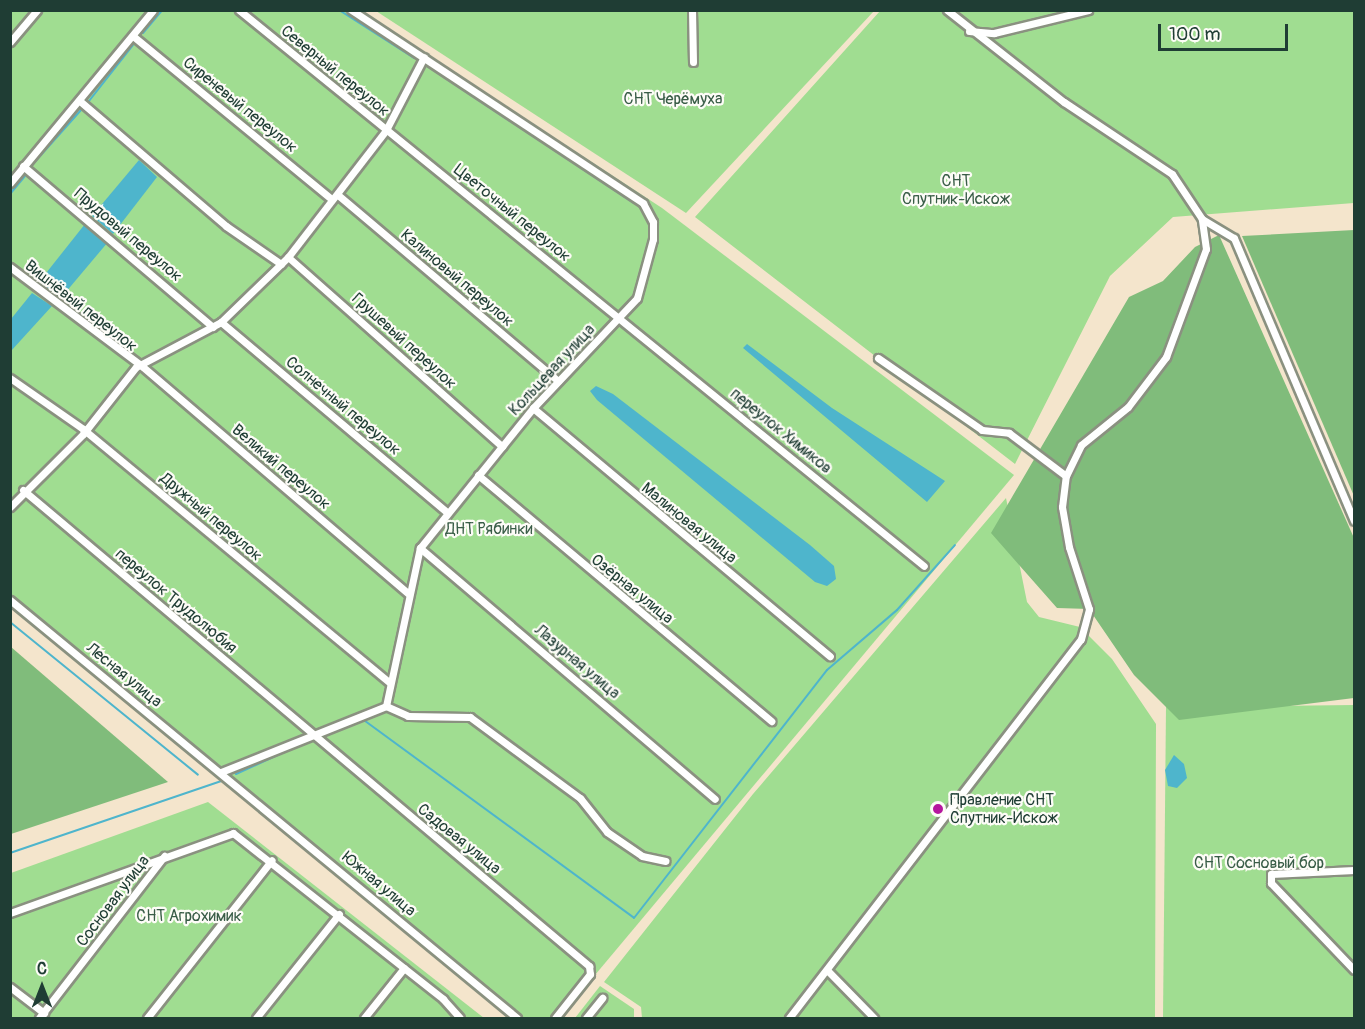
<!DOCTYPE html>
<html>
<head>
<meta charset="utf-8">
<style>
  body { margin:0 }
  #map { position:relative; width:1365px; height:1029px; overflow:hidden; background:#f4e5cc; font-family:Pangolin,sans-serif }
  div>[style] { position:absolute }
  .green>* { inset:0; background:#a0dd91 }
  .forest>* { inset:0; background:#80bc7b }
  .water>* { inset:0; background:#4eb5cc }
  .stream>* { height:2px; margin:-1px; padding:0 1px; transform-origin:1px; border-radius:1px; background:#4eb5cc }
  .roads { filter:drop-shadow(2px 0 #8a9180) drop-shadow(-2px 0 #8a9180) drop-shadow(0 2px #8a9180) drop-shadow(0 -2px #8a9180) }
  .street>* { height:7px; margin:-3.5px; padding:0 3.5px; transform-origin:3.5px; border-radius:3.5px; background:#fff }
  .dots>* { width:16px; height:16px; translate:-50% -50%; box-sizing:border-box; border:3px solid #fdfcf7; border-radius:50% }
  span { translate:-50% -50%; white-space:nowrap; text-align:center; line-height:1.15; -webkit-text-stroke:4.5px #fdfcf7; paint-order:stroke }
  .street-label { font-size:16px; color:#1f3d34 }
  .park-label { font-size:16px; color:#395d47 }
  .poi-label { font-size:16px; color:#1f3d34 }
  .left { translate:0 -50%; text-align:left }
  .frame { position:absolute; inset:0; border:12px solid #1f3d34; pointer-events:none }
  .north { position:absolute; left:12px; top:957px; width:60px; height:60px; -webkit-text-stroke:4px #fdfcf7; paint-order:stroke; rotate:0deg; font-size:16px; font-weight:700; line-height:24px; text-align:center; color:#1f3d34 }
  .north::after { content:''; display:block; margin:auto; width:21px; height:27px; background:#1f3d34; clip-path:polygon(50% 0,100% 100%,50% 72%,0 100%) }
  .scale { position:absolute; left:1158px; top:24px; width:130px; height:27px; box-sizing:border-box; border:3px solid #1f3d34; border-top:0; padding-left:8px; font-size:18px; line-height:21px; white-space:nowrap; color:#1f3d34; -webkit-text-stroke:4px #fdfcf7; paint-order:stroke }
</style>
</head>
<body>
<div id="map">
  <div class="green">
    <i style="clip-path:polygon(10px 11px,360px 11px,662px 208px,1014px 475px,559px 1018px,519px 1018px,11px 603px)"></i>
    <i style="clip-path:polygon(376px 11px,874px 11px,686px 213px)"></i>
    <i style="clip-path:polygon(880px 11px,1354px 11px,1354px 203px,1173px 217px,1110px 276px,1015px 464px,695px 217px)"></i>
    <i style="clip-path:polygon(1006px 498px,1027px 602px,1039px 617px,1080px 627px,1112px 659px,1156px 724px,1155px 1018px,642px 1018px,641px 1007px,604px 982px,753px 794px)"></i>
    <i style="clip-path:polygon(1354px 705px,1354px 1018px,1163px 1018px,1166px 707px)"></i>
    <i style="clip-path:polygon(208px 802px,484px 1018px,11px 1018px,11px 873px)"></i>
    <i style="clip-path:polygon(600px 986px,634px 1009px,634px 1018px,575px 1018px)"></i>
  </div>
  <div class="forest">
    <i style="clip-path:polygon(1354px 230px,1354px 496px,1242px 236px)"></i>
    <i style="clip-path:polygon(1219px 235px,1354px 538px,1354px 698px,1179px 720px,1134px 675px,1089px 609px,1057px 608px,991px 533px,1129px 297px,1163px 281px,1195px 247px)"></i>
    <i style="clip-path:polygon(10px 647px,11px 647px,168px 782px,11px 834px)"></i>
  </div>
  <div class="water">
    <i style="clip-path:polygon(139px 160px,157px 177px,113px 234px,92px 216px)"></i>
    <i style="clip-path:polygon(85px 224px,108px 242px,60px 299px,39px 282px)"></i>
    <i style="clip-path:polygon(32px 293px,52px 306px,11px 351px,11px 319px)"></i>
    <i style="clip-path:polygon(747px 344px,832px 408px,945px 481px,927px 502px,743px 348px)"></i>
    <i style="clip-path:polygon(596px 386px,613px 394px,810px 545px,834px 566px,836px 579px,827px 586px,815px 582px,597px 400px,590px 391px)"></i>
    <i style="clip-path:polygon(1174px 755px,1184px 764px,1187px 778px,1177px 788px,1168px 786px,1165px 770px)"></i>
  </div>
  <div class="stream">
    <i style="left:339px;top:10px;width:89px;rotate:32.6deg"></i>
    <i style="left:143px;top:33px;width:30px;rotate:-50deg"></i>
    <i style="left:427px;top:66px;width:248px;rotate:33.5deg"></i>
    <i style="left:89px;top:101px;width:71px;rotate:-51.8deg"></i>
    <i style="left:32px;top:165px;width:74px;rotate:-48.3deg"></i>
    <i style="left:10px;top:194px;width:23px;rotate:-50deg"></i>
    <i style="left:10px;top:622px;width:242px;rotate:39.1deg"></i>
    <i style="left:361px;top:718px;width:338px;rotate:36.2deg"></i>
    <i style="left:634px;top:918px;width:314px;rotate:-52.1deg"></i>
    <i style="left:827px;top:670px;width:92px;rotate:-40.6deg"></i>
    <i style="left:897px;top:610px;width:87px;rotate:-48.3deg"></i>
    <i style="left:236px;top:774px;width:82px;rotate:-24.4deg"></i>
    <i style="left:10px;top:853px;width:224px;rotate:-18.8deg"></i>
  </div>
  <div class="roads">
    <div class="street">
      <i style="left:239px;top:10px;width:882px;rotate:39.07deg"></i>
      <i style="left:692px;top:10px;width:52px;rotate:88.9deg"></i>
      <i style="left:947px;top:10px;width:149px;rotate:38.2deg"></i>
      <i style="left:1064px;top:102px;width:130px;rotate:33.7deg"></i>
      <i style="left:1172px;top:174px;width:54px;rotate:56.3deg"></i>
      <i style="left:1202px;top:219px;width:37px;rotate:31deg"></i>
      <i style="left:1234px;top:238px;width:307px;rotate:67deg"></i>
      <i style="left:969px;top:31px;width:25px;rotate:5deg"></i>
      <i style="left:994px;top:33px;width:97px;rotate:-13.7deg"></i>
      <i style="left:133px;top:36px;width:254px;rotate:39.4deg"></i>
      <i style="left:10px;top:42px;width:42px;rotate:-49.8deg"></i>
      <i style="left:81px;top:102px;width:191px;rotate:40.5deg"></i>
      <i style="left:226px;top:226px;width:67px;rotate:34.6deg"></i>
      <i style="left:23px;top:166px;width:249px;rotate:40.3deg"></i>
      <i style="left:10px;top:183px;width:224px;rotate:-50.4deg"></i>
      <i style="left:338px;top:195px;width:288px;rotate:40.2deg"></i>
      <i style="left:288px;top:257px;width:286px;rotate:41.5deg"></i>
      <i style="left:10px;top:267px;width:166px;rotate:36.9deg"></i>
      <i style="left:143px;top:367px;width:348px;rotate:40.5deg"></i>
      <i style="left:221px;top:322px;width:295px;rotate:40.1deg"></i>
      <i style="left:878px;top:358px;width:126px;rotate:34.7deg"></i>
      <i style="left:982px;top:430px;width:27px;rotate:6deg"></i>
      <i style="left:1009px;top:433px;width:71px;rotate:37deg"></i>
      <i style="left:10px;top:378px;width:89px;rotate:34.9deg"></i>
      <i style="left:83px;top:429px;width:398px;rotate:39.6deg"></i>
      <i style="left:533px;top:408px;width:387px;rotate:39.9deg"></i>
      <i style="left:478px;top:475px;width:383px;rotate:40deg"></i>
      <i style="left:23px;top:490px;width:740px;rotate:40.06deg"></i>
      <i style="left:589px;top:966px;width:8px;rotate:83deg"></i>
      <i style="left:590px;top:974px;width:56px;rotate:128.5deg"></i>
      <i style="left:10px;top:507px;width:103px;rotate:-45deg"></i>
      <i style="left:83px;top:434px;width:85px;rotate:-51.7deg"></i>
      <i style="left:136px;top:367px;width:96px;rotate:-27.9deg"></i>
      <i style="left:221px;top:322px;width:93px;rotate:-44.1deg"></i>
      <i style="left:288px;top:257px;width:160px;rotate:-52.3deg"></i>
      <i style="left:386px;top:130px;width:82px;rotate:-62.5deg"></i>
      <i style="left:420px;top:548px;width:387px;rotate:40.4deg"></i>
      <i style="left:10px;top:600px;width:657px;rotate:39.5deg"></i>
      <i style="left:386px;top:706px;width:24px;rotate:24deg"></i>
      <i style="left:408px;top:716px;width:62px;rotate:0.9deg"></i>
      <i style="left:470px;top:717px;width:137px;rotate:36.4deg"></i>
      <i style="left:580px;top:798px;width:43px;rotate:51.5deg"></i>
      <i style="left:607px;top:832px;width:42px;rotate:34.4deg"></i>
      <i style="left:642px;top:856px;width:24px;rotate:12deg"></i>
      <i style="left:221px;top:772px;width:178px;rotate:-21.8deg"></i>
      <i style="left:386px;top:706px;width:162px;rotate:-77.9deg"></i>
      <i style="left:420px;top:548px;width:180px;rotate:-51.1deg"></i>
      <i style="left:533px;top:408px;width:151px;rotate:-46.6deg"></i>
      <i style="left:637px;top:298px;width:61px;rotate:-74.8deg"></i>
      <i style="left:653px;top:239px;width:17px;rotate:-90deg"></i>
      <i style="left:653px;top:222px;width:21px;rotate:-118deg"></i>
      <i style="left:643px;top:203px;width:350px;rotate:-146.5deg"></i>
      <i style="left:1354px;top:870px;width:83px;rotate:177.2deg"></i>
      <i style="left:1271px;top:874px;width:9px;rotate:90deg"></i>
      <i style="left:1271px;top:883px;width:120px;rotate:46.3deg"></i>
      <i style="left:10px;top:913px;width:237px;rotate:-19.7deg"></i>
      <i style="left:233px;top:833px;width:268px;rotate:38.3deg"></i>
      <i style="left:443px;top:999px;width:25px;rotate:48deg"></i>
      <i style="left:828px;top:971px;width:66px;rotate:45.6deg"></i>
      <i style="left:10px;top:987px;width:43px;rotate:37.4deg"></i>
      <i style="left:39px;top:1018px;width:205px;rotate:-52.3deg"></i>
      <i style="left:147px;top:1018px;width:201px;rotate:-51.7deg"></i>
      <i style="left:256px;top:1018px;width:133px;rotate:-51.4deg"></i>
      <i style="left:364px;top:1018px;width:64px;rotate:-51.3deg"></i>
      <i style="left:586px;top:1018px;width:26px;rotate:-51deg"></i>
      <i style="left:789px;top:1018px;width:478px;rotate:-52.4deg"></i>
      <i style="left:1081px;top:639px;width:31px;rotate:-75deg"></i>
      <i style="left:1089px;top:609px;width:65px;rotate:-107.9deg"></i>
      <i style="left:1069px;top:547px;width:41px;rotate:-99.9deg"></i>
      <i style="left:1062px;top:507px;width:31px;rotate:-83deg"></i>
      <i style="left:1066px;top:476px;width:34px;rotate:-64deg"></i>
      <i style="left:1081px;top:445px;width:60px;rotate:-39deg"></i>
      <i style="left:1128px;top:407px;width:63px;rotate:-52.8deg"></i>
      <i style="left:1166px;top:357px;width:115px;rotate:-69.7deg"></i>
      <i style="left:1206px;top:249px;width:30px;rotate:-98deg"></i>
    </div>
  </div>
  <div class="dots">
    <i style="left:938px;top:809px;background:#b5179e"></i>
  </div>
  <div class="street-label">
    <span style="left:335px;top:71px;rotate:39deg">Северный переулок</span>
    <span style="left:240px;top:105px;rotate:39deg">Сиреневый переулок</span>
    <span style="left:512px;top:213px;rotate:39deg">Цветочный переулок</span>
    <span style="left:128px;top:235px;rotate:40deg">Прудовый переулок</span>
    <span style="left:457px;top:278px;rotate:40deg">Калиновый переулок</span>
    <span style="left:81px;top:306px;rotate:38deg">Вишнёвый переулок</span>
    <span style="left:404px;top:341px;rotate:42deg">Грушевый переулок</span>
    <span style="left:552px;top:370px;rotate:-47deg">Кольцевая улица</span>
    <span style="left:343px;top:406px;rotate:40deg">Солнечный переулок</span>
    <span style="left:781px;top:431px;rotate:39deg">переулок Химиков</span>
    <span style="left:281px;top:467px;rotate:40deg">Великий переулок</span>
    <span style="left:211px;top:517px;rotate:40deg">Дружный переулок</span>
    <span style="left:689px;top:523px;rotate:39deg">Малиновая улица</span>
    <span style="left:632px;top:589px;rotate:39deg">Озёрная улица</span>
    <span style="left:176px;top:601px;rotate:40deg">переулок Трудолюбия</span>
    <span style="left:577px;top:662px;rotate:40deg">Лазурная улица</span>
    <span style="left:124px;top:675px;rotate:39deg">Лесная улица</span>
    <span style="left:459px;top:839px;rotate:39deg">Садовая улица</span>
    <span style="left:379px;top:884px;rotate:40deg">Южная улица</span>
    <span style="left:113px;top:901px;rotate:-53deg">Сосновая улица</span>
  </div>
  <div class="park-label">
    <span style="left:673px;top:99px">СНТ Черёмуха</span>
    <span style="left:956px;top:190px">СНТ<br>Спутник-Искож</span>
    <span style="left:489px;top:529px">ДНТ Рябинки</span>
    <span style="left:1259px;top:863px">СНТ Сосновый бор</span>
    <span style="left:189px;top:916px">СНТ Агрохимик</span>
  </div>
  <div class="poi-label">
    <span class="left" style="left:950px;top:809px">Правление СНТ<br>Спутник-Искож</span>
  </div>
  <div class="frame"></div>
  <div class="north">С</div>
  <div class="scale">100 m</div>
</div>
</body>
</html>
